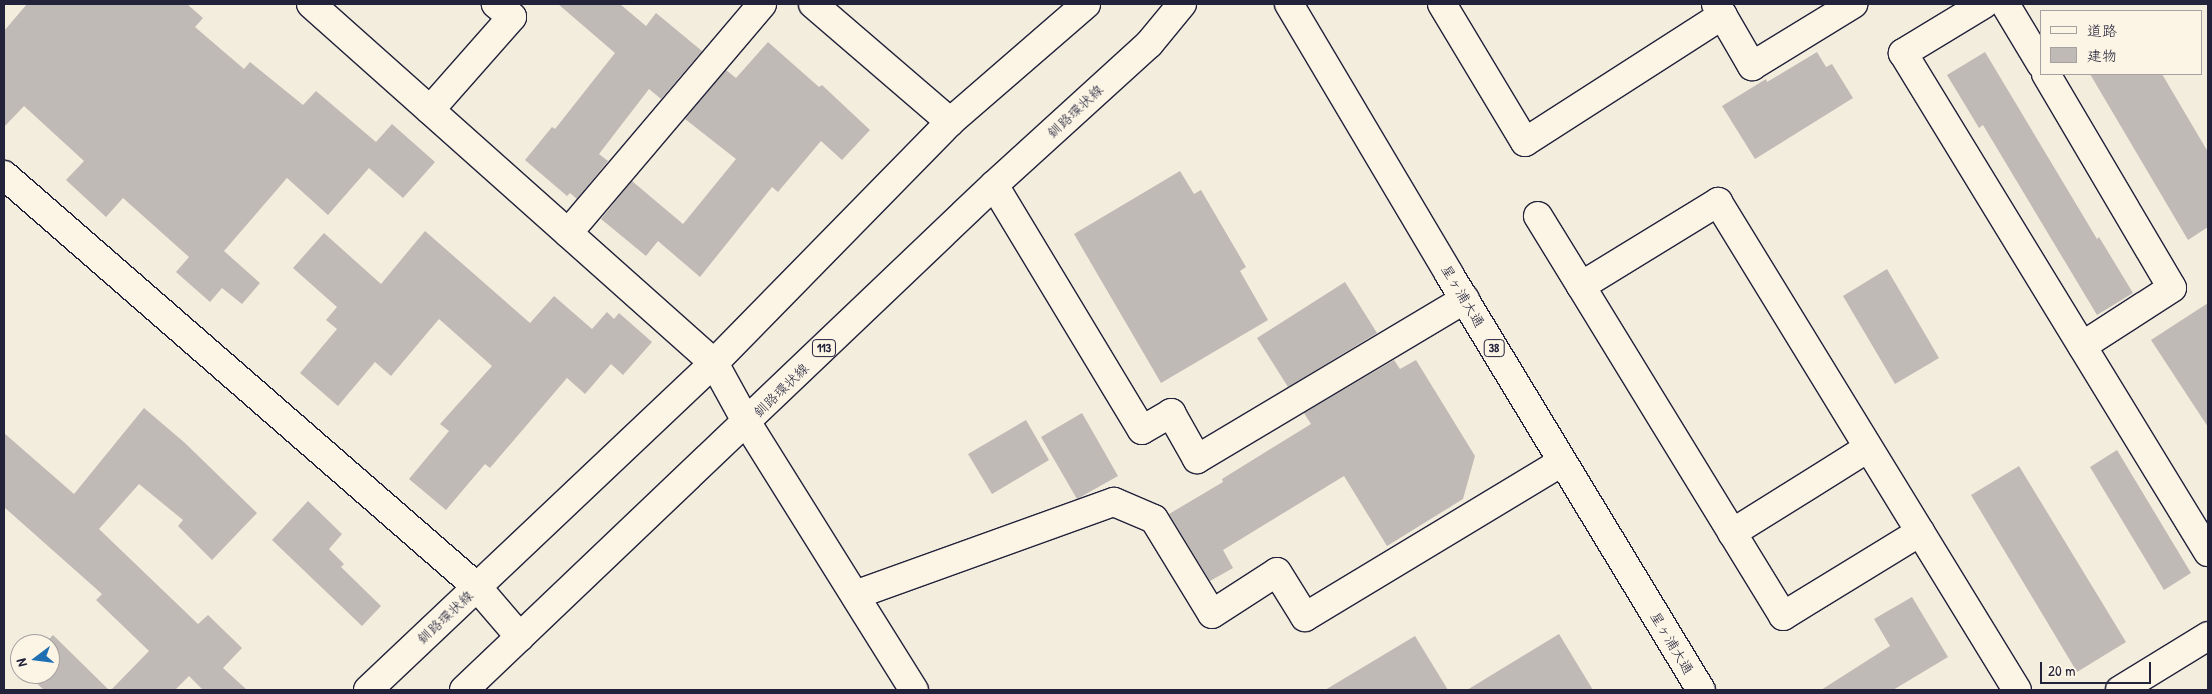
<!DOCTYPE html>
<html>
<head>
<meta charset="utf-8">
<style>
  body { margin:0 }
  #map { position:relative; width:2212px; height:694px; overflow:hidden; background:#f3edde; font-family:"Patrick Hand","Klee One",sans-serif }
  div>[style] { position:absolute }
  .building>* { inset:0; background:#bfbab6 }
  .roads { filter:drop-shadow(1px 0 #22223b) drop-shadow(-1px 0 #22223b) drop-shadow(0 1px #22223b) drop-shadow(0 -1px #22223b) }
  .minor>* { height:28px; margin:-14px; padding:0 14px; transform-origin:14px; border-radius:14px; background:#fcf5e5 }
  .major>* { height:28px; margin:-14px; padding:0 14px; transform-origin:14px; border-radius:14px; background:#fcf5e5 }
  .highway>* { height:28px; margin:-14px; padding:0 14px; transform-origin:14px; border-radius:14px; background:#fcf5e5 }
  span { translate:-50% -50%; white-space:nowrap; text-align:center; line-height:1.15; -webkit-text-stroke:4px #fcf5e5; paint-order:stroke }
  .shield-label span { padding:1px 4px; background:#fcf5e5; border:1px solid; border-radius:4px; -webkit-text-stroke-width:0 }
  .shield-label { font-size:12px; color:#22223b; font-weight:700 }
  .street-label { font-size:14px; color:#22223b }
  .frame { position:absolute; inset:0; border:5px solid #22223b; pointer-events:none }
  .legend { position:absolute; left:2040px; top:10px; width:162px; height:65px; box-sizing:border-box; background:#fcf5e5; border:1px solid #a5a1a1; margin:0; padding:6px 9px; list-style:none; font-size:15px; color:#22223b }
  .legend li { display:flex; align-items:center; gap:10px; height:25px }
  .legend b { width:25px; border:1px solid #a5a1a1 }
  .north { position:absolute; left:10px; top:634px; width:50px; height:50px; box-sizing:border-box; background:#fcf5e5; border:1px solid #a5a1a1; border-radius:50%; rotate:255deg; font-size:14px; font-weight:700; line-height:20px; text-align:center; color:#22223b }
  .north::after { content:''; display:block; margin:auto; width:18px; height:22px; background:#1f6fb2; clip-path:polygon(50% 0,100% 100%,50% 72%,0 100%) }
  .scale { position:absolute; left:2040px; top:662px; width:111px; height:22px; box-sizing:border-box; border:2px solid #22223b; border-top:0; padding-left:6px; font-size:15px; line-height:18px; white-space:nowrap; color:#22223b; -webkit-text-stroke:4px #fcf5e5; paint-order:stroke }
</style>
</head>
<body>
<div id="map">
  <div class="building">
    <i style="clip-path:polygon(27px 4px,187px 4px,203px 18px,195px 27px,244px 69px,250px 62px,303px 105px,316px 91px,376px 142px,392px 124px,435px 162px,403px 198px,369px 168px,328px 215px,287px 178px,224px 251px,260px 283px,242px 304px,222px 288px,210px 302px,176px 272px,189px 257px,123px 198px,106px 217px,66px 180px,84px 161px,24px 106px,4px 127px,4px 31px)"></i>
    <i style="clip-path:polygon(558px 4px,620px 4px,646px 26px,656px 13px,702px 51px,661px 99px,649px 89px,599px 154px,608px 161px,577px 199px,570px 193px,567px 196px,525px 160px,552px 127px,555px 129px,615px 53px)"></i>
    <i style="clip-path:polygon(768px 42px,819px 87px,822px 85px,870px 130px,842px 160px,821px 141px,778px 192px,772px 187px,700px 277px,658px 241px,646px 256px,601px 219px,632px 181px,683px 224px,736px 159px,685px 119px,726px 70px,736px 78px)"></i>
    <i style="clip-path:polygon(1817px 52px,1826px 67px,1832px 64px,1853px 98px,1755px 159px,1722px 106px,1766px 79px,1767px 82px)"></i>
    <i style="clip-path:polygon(1985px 52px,2097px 239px,2099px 237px,2133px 293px,2097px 315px,1983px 125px,1979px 128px,1947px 75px)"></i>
    <i style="clip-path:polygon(2090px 74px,2162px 74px,2208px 152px,2208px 227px,2188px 240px)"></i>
    <i style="clip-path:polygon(1180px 171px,1194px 194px,1201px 190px,1246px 267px,1240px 271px,1268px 320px,1161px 383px,1074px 234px)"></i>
    <i style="clip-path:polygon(425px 231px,530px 323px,554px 296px,592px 329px,607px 312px,614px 319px,619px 313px,652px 342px,623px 375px,611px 364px,585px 394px,567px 378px,490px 468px,485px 464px,446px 510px,409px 479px,449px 431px,440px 424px,492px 366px,439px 319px,391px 376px,375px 362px,338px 406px,300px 373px,337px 329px,326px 320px,337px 307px,293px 268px,324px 233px,381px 284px)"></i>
    <i style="clip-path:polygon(1887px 269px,1939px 358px,1895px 384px,1843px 296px)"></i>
    <i style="clip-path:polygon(1345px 282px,1377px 333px,1288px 387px,1257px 338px)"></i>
    <i style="clip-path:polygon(2208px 303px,2208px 427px,2151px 340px)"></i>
    <i style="clip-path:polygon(1394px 360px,1400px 369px,1416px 360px,1475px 456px,1463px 499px,1387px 546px,1344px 476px,1223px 550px,1233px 568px,1210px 581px,1169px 514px,1223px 482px,1222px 479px,1311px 424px,1304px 413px)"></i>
    <i style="clip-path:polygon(144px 408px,185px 443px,257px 513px,212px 560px,178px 526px,183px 520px,139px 484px,99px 529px,198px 624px,208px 615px,242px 648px,223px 668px,247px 690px,203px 690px,189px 676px,175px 690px,111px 690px,149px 651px,96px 600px,102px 594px,4px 507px,4px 433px,74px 494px)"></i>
    <i style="clip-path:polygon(1082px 413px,1118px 476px,1077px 499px,1041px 437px)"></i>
    <i style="clip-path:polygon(1026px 420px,1049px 460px,992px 494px,968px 454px)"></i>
    <i style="clip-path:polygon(2117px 450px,2191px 573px,2164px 590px,2090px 467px)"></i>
    <i style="clip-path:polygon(2019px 466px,2126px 642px,2077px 672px,1971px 495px)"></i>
    <i style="clip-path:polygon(308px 501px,342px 534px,329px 549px,344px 564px,341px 567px,381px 606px,362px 626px,272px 540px)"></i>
    <i style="clip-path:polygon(1912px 597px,1948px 657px,1893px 690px,1821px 690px,1890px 646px,1874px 619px)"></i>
    <i style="clip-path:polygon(1559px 634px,1593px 690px,1467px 690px)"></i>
    <i style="clip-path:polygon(53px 635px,109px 690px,44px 690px,30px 677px,28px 674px,50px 674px,50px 644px,44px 644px)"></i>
    <i style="clip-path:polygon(1415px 636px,1448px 690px,1325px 690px)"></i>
  </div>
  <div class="roads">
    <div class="minor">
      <i style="left:311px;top:4px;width:540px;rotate:41.7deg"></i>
      <i style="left:714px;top:363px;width:68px;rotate:61.2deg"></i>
      <i style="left:747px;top:423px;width:315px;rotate:58deg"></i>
      <i style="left:813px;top:4px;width:181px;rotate:40.7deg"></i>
      <i style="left:1442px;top:4px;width:161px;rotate:59deg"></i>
      <i style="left:1525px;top:142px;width:235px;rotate:-32.7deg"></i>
      <i style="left:1716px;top:4px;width:72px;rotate:59.9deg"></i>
      <i style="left:1752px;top:66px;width:119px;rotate:-31.5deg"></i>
      <i style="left:1984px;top:4px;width:95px;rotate:148.8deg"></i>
      <i style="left:1903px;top:53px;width:585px;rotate:58.57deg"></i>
      <i style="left:2005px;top:4px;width:70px;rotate:59deg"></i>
      <i style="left:2046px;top:74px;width:248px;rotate:59.5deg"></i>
      <i style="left:2172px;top:288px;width:107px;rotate:147.2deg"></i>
      <i style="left:430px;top:110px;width:124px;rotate:-48.6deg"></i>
      <i style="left:512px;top:17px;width:21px;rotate:-141deg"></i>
      <i style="left:4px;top:175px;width:627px;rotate:41.06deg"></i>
      <i style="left:477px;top:587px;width:66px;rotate:49.3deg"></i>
      <i style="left:994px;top:185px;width:286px;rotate:58.9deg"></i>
      <i style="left:1142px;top:430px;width:34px;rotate:-30deg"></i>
      <i style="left:1171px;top:413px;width:53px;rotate:60.5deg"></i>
      <i style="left:1197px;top:459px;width:312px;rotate:-30.8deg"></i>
      <i style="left:1538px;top:216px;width:82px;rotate:58.4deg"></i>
      <i style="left:1581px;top:286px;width:161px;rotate:-31.5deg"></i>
      <i style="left:1718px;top:202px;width:572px;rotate:58.5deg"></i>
      <i style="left:568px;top:233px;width:300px;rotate:-49.7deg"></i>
      <i style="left:1581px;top:286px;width:387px;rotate:58.5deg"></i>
      <i style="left:1783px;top:616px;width:161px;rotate:-31.5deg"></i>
      <i style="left:1732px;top:533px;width:160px;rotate:-32deg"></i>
      <i style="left:855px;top:595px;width:275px;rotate:-19.8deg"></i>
      <i style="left:1114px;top:502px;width:43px;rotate:23deg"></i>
      <i style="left:1154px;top:519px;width:111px;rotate:58.6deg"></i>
      <i style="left:1212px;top:614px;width:77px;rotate:-32.9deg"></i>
      <i style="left:1277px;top:572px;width:53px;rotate:58.1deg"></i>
      <i style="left:1305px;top:617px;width:300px;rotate:-31.1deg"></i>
      <i style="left:2120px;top:690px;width:103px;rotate:-31.5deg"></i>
    </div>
    <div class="major">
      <i style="left:368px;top:690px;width:476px;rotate:-43.4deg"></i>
      <i style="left:714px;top:363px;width:337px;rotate:-45.6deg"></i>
      <i style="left:950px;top:122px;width:180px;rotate:-40.9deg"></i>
      <i style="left:464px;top:690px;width:732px;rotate:-43.62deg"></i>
      <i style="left:994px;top:185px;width:210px;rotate:-42.3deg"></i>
      <i style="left:1149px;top:44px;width:52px;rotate:-50.5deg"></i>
    </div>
    <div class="highway">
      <i style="left:1289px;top:4px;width:314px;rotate:59.3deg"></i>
      <i style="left:1449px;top:274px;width:486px;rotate:58.8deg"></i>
    </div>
  </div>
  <div class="shield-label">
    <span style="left:824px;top:348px">113</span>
    <span style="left:1494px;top:348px">38</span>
  </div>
  <div class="street-label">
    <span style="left:1075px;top:111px;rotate:-43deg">釧路環状線</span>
    <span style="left:1463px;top:296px;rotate:59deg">星ヶ浦大通</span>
    <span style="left:781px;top:390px;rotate:-44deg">釧路環状線</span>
    <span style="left:445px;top:617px;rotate:-43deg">釧路環状線</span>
    <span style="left:1672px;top:643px;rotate:59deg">星ヶ浦大通</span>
  </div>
  <div class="frame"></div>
  <ul class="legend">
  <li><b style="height:6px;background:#fcf5e5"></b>道路</li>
  <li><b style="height:14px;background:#bfbab6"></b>建物</li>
  </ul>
  <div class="north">N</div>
  <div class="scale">20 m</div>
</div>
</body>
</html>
